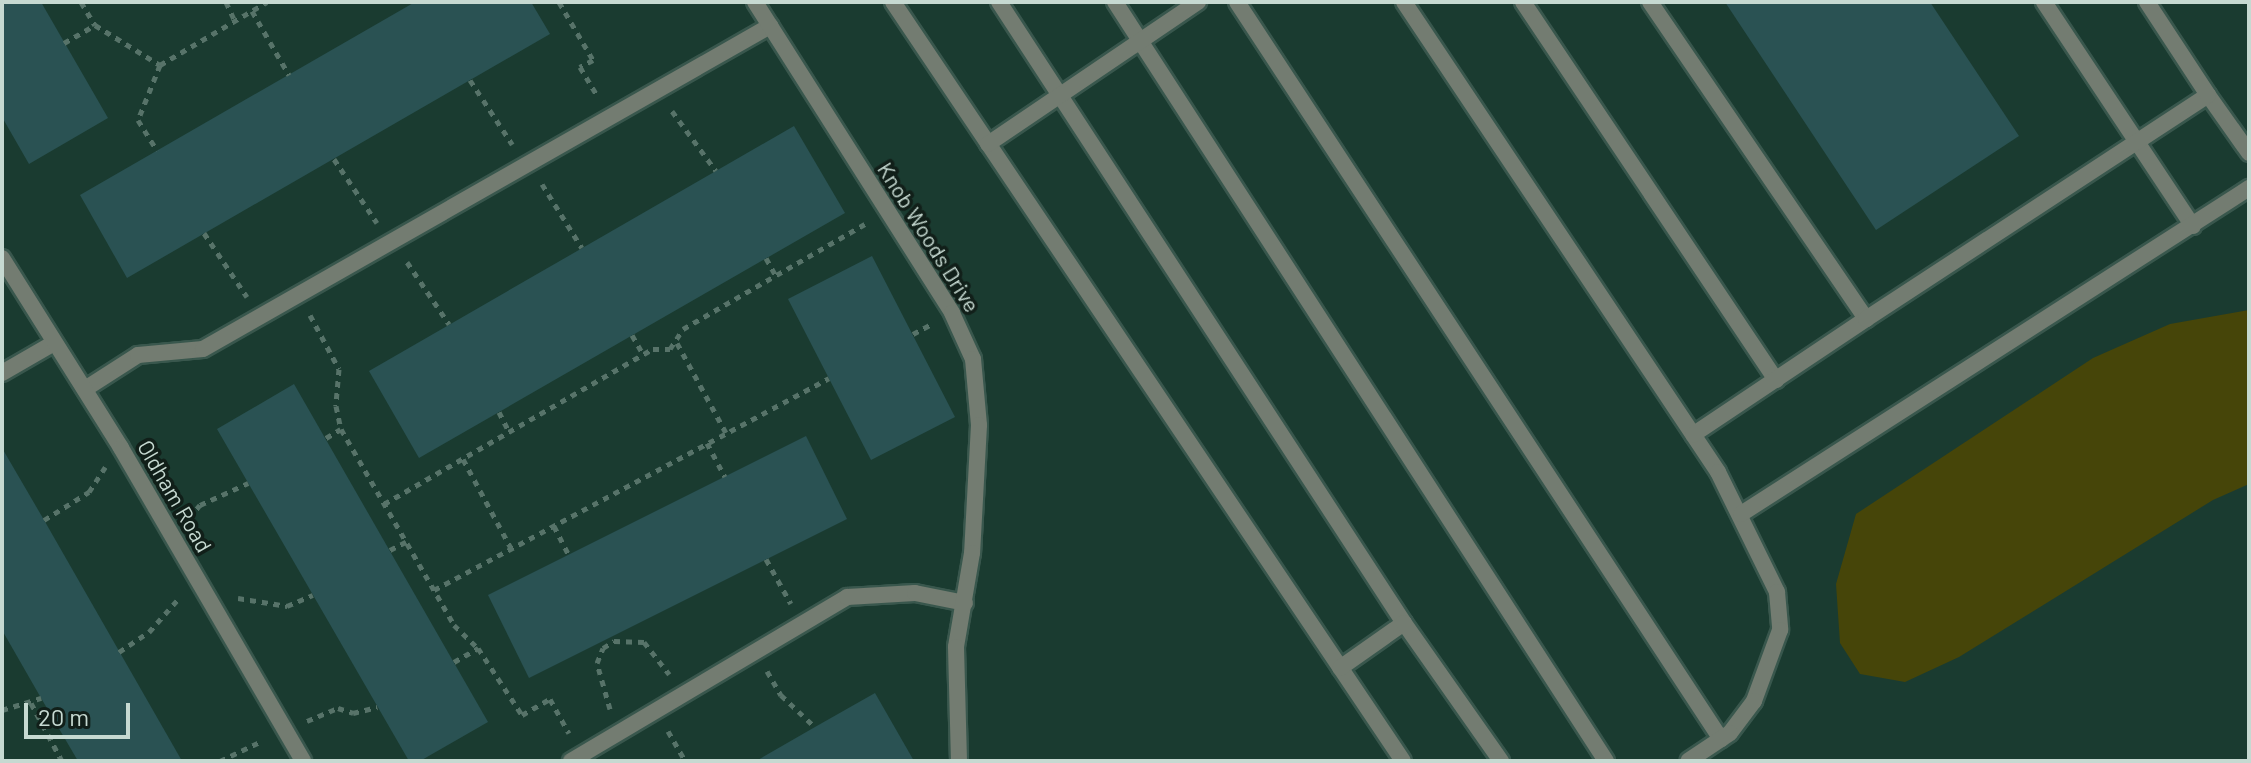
<!DOCTYPE html>
<html>
<head>
<meta charset="utf-8">
<style>
  body { margin:0 }
  #map { position:relative; width:2251px; height:763px; overflow:hidden; background:#1a3b30; font-family:Barlow,sans-serif }
  div>[style] { position:absolute }
  .green>* { inset:0; background:#464509 }
  .building>* { inset:0; background:#2a5253 }
  .path>* { height:5px; margin-top:-2.5px; transform-origin:0; background:repeating-linear-gradient(90deg,#577369 0 6px,transparent 0 12px) }
  .roads { filter:drop-shadow(2px 0 #39574d) drop-shadow(-2px 0 #39574d) drop-shadow(0 2px #39574d) drop-shadow(0 -2px #39574d) }
  .lane>* { height:16px; margin:-8px; padding:0 8px; transform-origin:8px; border-radius:8px; background:#737c71 }
  .street>* { height:16px; margin:-8px; padding:0 8px; transform-origin:8px; border-radius:8px; background:#737c71 }
  span { translate:-50% -50%; white-space:nowrap; text-align:center; line-height:1.15; -webkit-text-stroke:7px #111f19; paint-order:stroke }
  .street-label { font-size:22px; color:#c6d9d1 }
  .frame { position:absolute; inset:0; border:4px solid #c6d9d1; pointer-events:none }
  .scale { position:absolute; left:24px; top:703px; width:106px; height:36px; box-sizing:border-box; border:4px solid #c6d9d1; border-top:0; padding-left:10px; font-size:24px; line-height:28px; white-space:nowrap; color:#c6d9d1; -webkit-text-stroke:6px #111f19; paint-order:stroke }
</style>
</head>
<body>
<div id="map">
  <div class="green">
    <i style="clip-path:polygon(2249px 310px,2249px 484px,2213px 500px,1959px 657px,1905px 682px,1860px 674px,1840px 643px,1836px 584px,1856px 514px,2093px 358px,2170px 324px)"></i>
  </div>
  <div class="building">
    <i style="clip-path:polygon(2px 2px,41px 2px,108px 118px,29px 164px,2px 117px)"></i>
    <i style="clip-path:polygon(415px 2px,531px 2px,550px 34px,127px 278px,80px 195px)"></i>
    <i style="clip-path:polygon(1725px 2px,1930px 2px,2019px 136px,1876px 230px)"></i>
    <i style="clip-path:polygon(794px 126px,845px 213px,419px 458px,369px 371px)"></i>
    <i style="clip-path:polygon(872px 256px,955px 417px,871px 460px,788px 299px)"></i>
    <i style="clip-path:polygon(294px 384px,488px 722px,420px 761px,409px 761px,217px 429px)"></i>
    <i style="clip-path:polygon(806px 436px,847px 519px,529px 678px,488px 595px)"></i>
    <i style="clip-path:polygon(2px 448px,44px 520px,182px 761px,78px 761px,41px 698px,2px 630px)"></i>
    <i style="clip-path:polygon(875px 693px,914px 761px,756px 761px,815px 727px)"></i>
  </div>
  <div class="path">
    <i style="left:81px;top:2px;width:27px;rotate:59deg"></i>
    <i style="left:95px;top:25px;width:76px;rotate:31.6deg"></i>
    <i style="left:160px;top:65px;width:59px;rotate:111.8deg"></i>
    <i style="left:138px;top:120px;width:36px;rotate:58deg"></i>
    <i style="left:226px;top:2px;width:21px;rotate:65deg"></i>
    <i style="left:559px;top:2px;width:67px;rotate:59.6deg"></i>
    <i style="left:593px;top:60px;width:15px;rotate:152deg"></i>
    <i style="left:580px;top:67px;width:33px;rotate:59deg"></i>
    <i style="left:252px;top:11px;width:74px;rotate:60deg"></i>
    <i style="left:64px;top:43px;width:36px;rotate:-30deg"></i>
    <i style="left:160px;top:65px;width:124px;rotate:-30.5deg"></i>
    <i style="left:470px;top:80px;width:77px;rotate:56.7deg"></i>
    <i style="left:672px;top:111px;width:74px;rotate:53.7deg"></i>
    <i style="left:334px;top:159px;width:77px;rotate:56.1deg"></i>
    <i style="left:542px;top:184px;width:75px;rotate:58deg"></i>
    <i style="left:204px;top:233px;width:77px;rotate:56.1deg"></i>
    <i style="left:766px;top:258px;width:21px;rotate:61deg"></i>
    <i style="left:407px;top:262px;width:75px;rotate:55.9deg"></i>
    <i style="left:310px;top:315px;width:61px;rotate:61.8deg"></i>
    <i style="left:339px;top:369px;width:37px;rotate:95deg"></i>
    <i style="left:336px;top:406px;width:24px;rotate:78deg"></i>
    <i style="left:341px;top:429px;width:226px;rotate:60deg"></i>
    <i style="left:454px;top:625px;width:33px;rotate:44deg"></i>
    <i style="left:478px;top:648px;width:80px;rotate:56.7deg"></i>
    <i style="left:522px;top:715px;width:32px;rotate:-30deg"></i>
    <i style="left:550px;top:699px;width:39px;rotate:61deg"></i>
    <i style="left:913px;top:334px;width:19px;rotate:-28deg"></i>
    <i style="left:632px;top:335px;width:22px;rotate:60deg"></i>
    <i style="left:677px;top:343px;width:102px;rotate:61.4deg"></i>
    <i style="left:499px;top:412px;width:22px;rotate:63deg"></i>
    <i style="left:326px;top:438px;width:17px;rotate:-31deg"></i>
    <i style="left:707px;top:443px;width:38px;rotate:62deg"></i>
    <i style="left:463px;top:459px;width:101px;rotate:61.7deg"></i>
    <i style="left:384px;top:504px;width:310px;rotate:-30deg"></i>
    <i style="left:653px;top:349px;width:17px"></i>
    <i style="left:670px;top:349px;width:24px;rotate:-57deg"></i>
    <i style="left:683px;top:329px;width:210px;rotate:-30deg"></i>
    <i style="left:189px;top:518px;width:17px;rotate:-50deg"></i>
    <i style="left:200px;top:505px;width:53px;rotate:-24.6deg"></i>
    <i style="left:44px;top:520px;width:53px;rotate:-31.9deg"></i>
    <i style="left:89px;top:492px;width:30px;rotate:-57deg"></i>
    <i style="left:554px;top:526px;width:33px;rotate:63deg"></i>
    <i style="left:390px;top:550px;width:18px;rotate:-27deg"></i>
    <i style="left:766px;top:559px;width:51px;rotate:60.9deg"></i>
    <i style="left:434px;top:590px;width:448px;rotate:-28.2deg"></i>
    <i style="left:238px;top:598px;width:50px;rotate:9.3deg"></i>
    <i style="left:287px;top:606px;width:28px;rotate:-23deg"></i>
    <i style="left:119px;top:652px;width:36px;rotate:-34deg"></i>
    <i style="left:149px;top:632px;width:47px;rotate:-48.5deg"></i>
    <i style="left:454px;top:662px;width:28px;rotate:-30deg"></i>
    <i style="left:767px;top:671px;width:28px;rotate:60deg"></i>
    <i style="left:781px;top:695px;width:47px;rotate:43.3deg"></i>
    <i style="left:31px;top:703px;width:66px;rotate:61.9deg"></i>
    <i style="left:610px;top:709px;width:48px;rotate:-105.8deg"></i>
    <i style="left:597px;top:663px;width:16px;rotate:-68deg"></i>
    <i style="left:603px;top:648px;width:13px;rotate:-32deg"></i>
    <i style="left:614px;top:641px;width:30px;rotate:2deg"></i>
    <i style="left:644px;top:642px;width:41px;rotate:52deg"></i>
    <i style="left:2px;top:710px;width:41px;rotate:-17.1deg"></i>
    <i style="left:307px;top:721px;width:34px;rotate:-23deg"></i>
    <i style="left:338px;top:708px;width:16px;rotate:18deg"></i>
    <i style="left:353px;top:713px;width:25px;rotate:-14deg"></i>
    <i style="left:668px;top:731px;width:34px;rotate:60deg"></i>
    <i style="left:220px;top:761px;width:47px;rotate:-25.5deg"></i>
  </div>
  <div class="roads">
    <div class="lane">
      <i style="left:893px;top:2px;width:914px;rotate:56.1deg"></i>
      <i style="left:999px;top:2px;width:741px;rotate:56.89deg"></i>
      <i style="left:1404px;top:623px;width:78px;rotate:144.9deg"></i>
      <i style="left:1115px;top:2px;width:904px;rotate:57.1deg"></i>
      <i style="left:1237px;top:2px;width:882px;rotate:56.71deg"></i>
      <i style="left:1404px;top:2px;width:565px;rotate:56.25deg"></i>
      <i style="left:1718px;top:472px;width:134px;rotate:63.8deg"></i>
      <i style="left:1777px;top:592px;width:38px;rotate:85deg"></i>
      <i style="left:1780px;top:630px;width:76px;rotate:110.1deg"></i>
      <i style="left:1754px;top:701px;width:40px;rotate:127deg"></i>
      <i style="left:1730px;top:733px;width:50px;rotate:146.3deg"></i>
      <i style="left:1523px;top:2px;width:455px;rotate:56.2deg"></i>
      <i style="left:1650px;top:2px;width:384px;rotate:55.7deg"></i>
      <i style="left:1866px;top:319px;width:208px;rotate:146.2deg"></i>
      <i style="left:2044px;top:2px;width:269px;rotate:56.4deg"></i>
      <i style="left:2208px;top:95px;width:71px;rotate:54.7deg"></i>
      <i style="left:988px;top:144px;width:254px;rotate:-34.1deg"></i>
      <i style="left:1866px;top:319px;width:409px;rotate:-33.2deg"></i>
      <i style="left:2208px;top:95px;width:111px;rotate:-123.3deg"></i>
      <i style="left:2px;top:373px;width:60px;rotate:-30deg"></i>
      <i style="left:85px;top:389px;width:63px;rotate:-32.7deg"></i>
      <i style="left:138px;top:355px;width:65px;rotate:-5.3deg"></i>
      <i style="left:203px;top:349px;width:653px;rotate:-29.67deg"></i>
      <i style="left:1741px;top:514px;width:604px;rotate:-32.69deg"></i>
      <i style="left:1404px;top:623px;width:169px;rotate:54.9deg"></i>
      <i style="left:571px;top:761px;width:321px;rotate:-30.7deg"></i>
      <i style="left:847px;top:597px;width:68px;rotate:-3.4deg"></i>
      <i style="left:915px;top:593px;width:51px;rotate:11.3deg"></i>
    </div>
    <div class="street">
      <i style="left:755px;top:2px;width:368px;rotate:57.6deg"></i>
      <i style="left:952px;top:313px;width:51px;rotate:65.5deg"></i>
      <i style="left:973px;top:359px;width:66px;rotate:84.8deg"></i>
      <i style="left:979px;top:425px;width:128px;rotate:93.1deg"></i>
      <i style="left:972px;top:553px;width:95px;rotate:99.7deg"></i>
      <i style="left:956px;top:647px;width:114px;rotate:88.5deg"></i>
      <i style="left:2px;top:258px;width:224px;rotate:57.9deg"></i>
      <i style="left:121px;top:448px;width:362px;rotate:59.8deg"></i>
    </div>
  </div>
  <div class="street-label">
    <span style="left:929px;top:237px;rotate:58deg">Knob Woods Drive</span>
    <span style="left:175px;top:496px;rotate:60deg">Oldham Road</span>
  </div>
  <div class="frame"></div>
  <div class="scale">20 m</div>
</div>
</body>
</html>
